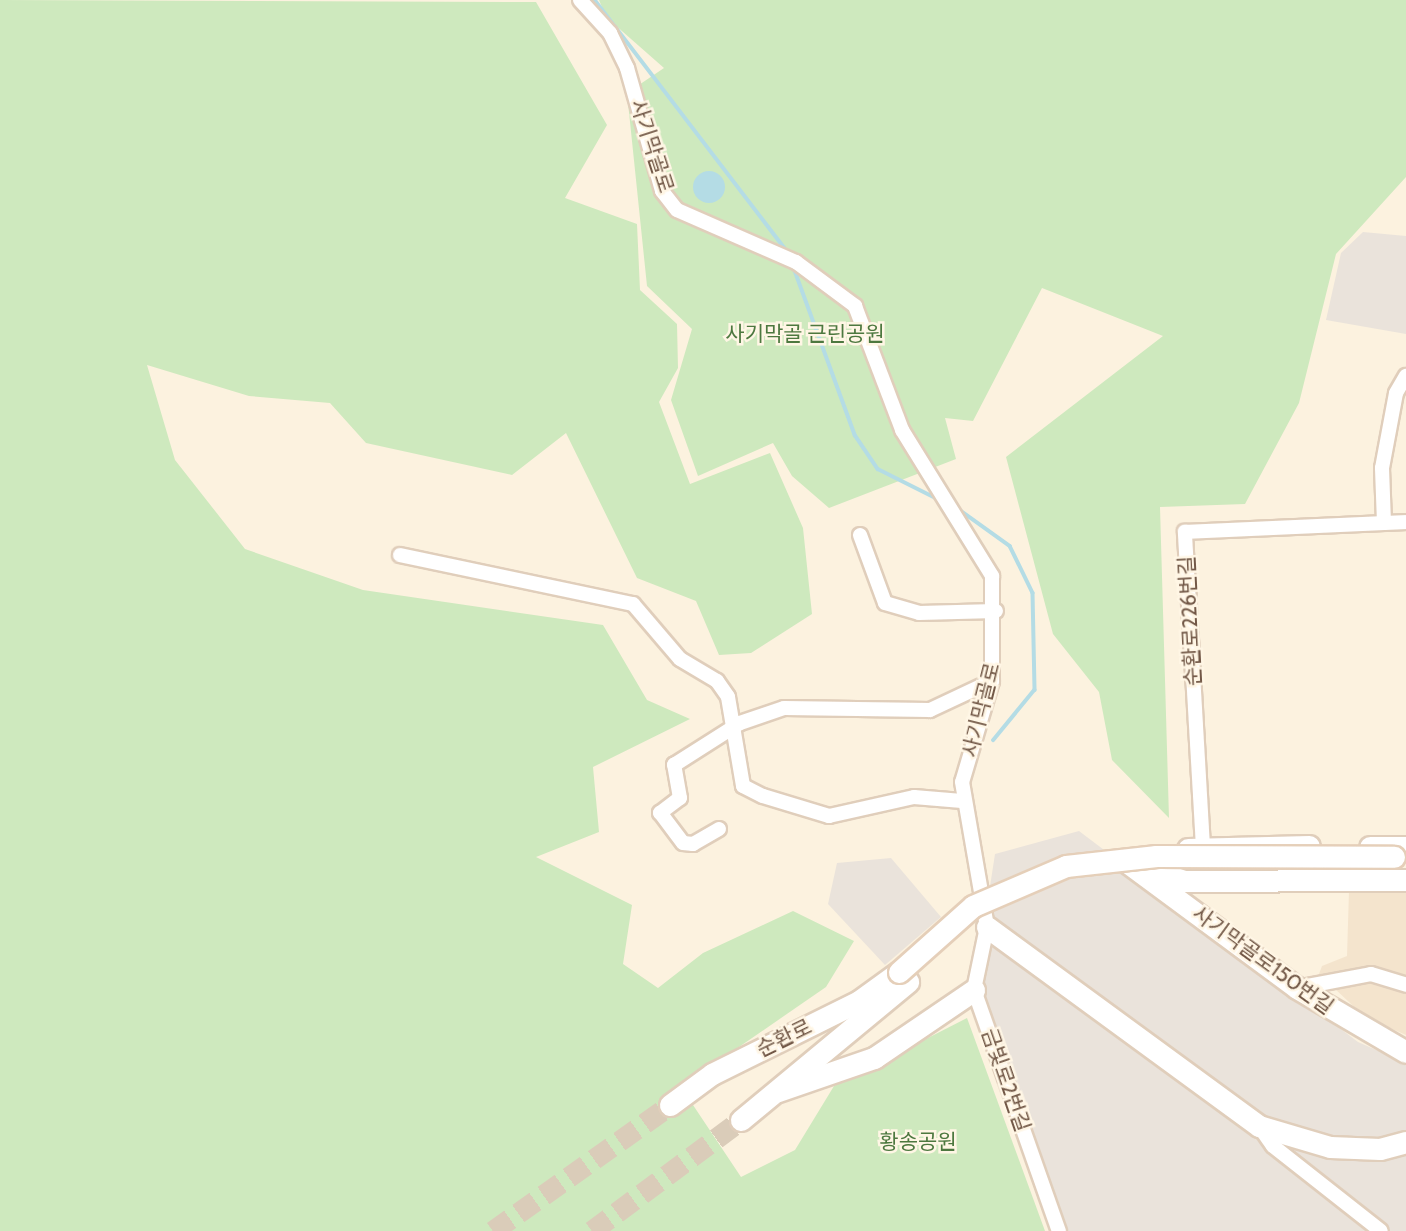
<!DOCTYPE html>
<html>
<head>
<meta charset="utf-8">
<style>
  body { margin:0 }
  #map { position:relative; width:1406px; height:1231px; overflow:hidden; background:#fcf2df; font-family:Cabin,"Noto Sans KR",sans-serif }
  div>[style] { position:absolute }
  .residential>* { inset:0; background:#f4e4cd }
  .industrial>* { inset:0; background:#eae3db }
  .green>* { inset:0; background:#cee9be }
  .water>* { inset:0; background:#b4dce5 }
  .round { border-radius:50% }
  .stream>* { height:3.5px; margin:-1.75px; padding:0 1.75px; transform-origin:1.75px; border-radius:1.75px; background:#b4dce5 }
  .secondary-tunnel>* { height:21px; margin-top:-10.5px; transform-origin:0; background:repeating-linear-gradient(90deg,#daccb9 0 21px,transparent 0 31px) }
  .roads { filter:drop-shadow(2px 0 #e0cebb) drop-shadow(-2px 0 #e0cebb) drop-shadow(0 2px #e0cebb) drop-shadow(0 -2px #e0cebb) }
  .street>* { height:14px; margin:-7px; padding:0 7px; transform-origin:7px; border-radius:7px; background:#fff }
  .secondary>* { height:21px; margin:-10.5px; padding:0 10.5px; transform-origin:10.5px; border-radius:10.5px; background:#fff }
  .bridges { filter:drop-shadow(2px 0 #e5cfb9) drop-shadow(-2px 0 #e5cfb9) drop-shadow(0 2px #e5cfb9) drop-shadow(0 -2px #e5cfb9) }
  .secondary-bridge>* { height:21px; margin:-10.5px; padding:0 10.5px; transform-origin:10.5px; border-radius:10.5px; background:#fff }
  span { translate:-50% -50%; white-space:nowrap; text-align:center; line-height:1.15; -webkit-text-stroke:5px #fff6e5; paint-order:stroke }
  .street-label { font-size:21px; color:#725847 }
  .park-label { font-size:21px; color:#4d783f }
</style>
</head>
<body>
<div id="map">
  <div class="residential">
    <i style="clip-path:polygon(1406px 890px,1406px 1035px,1365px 1017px,1319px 974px,1322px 966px,1347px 956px,1349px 891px)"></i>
  </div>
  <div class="industrial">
    <i style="clip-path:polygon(1363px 232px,1406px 236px,1406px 334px,1326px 320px,1341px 253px)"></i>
    <i style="clip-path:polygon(1079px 831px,1358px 1042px,1406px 1063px,1406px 1231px,1068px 1231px,974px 990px,995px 854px)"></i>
    <i style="clip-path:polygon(891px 858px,941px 917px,885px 965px,828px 904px,837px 863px)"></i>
  </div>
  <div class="green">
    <i style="clip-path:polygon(0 0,536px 2px,607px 125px,565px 198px,637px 224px,640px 290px,677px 324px,678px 368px,659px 402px,690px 484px,770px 453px,803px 528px,812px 614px,751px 653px,719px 655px,696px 601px,637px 578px,566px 433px,512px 475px,366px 443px,330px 403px,249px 396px,147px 365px,175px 460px,245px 549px,363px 590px,603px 625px,647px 700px,690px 719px,593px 767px,599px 832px,536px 857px,632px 905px,623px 964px,658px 988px,703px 953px,793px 911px,854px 941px,826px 987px,681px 1087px,741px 1177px,795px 1150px,834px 1086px,967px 1018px,1045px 1231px,0 1231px)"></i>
    <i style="clip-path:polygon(599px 0,1406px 0,1406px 177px,1336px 254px,1299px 403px,1245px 504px,1160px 507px,1169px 818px,1112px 760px,1099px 692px,1053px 634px,1006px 457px,1163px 336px,1042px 288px,973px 421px,945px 418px,956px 459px,829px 508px,792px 476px,773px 443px,698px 476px,671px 400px,692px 329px,647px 286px,627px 93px,664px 68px,606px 17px)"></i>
  </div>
  <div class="water">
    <i class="round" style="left:693px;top:171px;width:32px;height:32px"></i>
  </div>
  <div class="stream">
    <i style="left:595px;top:0;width:320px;rotate:52.6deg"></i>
    <i style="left:794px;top:268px;width:178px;rotate:69.9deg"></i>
    <i style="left:855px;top:435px;width:41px;rotate:55.9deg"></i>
    <i style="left:878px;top:469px;width:67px;rotate:26.6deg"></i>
    <i style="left:957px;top:508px;width:65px;rotate:35.6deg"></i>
    <i style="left:1010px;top:546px;width:52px;rotate:63.9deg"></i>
    <i style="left:1033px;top:593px;width:97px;rotate:88.8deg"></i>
    <i style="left:1035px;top:690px;width:65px;rotate:129.4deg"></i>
  </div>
  <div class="secondary-tunnel">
    <i style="left:493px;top:1231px;width:217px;rotate:-35.4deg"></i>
    <i style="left:592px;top:1231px;width:186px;rotate:-36.7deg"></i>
  </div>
  <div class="roads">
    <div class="street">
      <i style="left:580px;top:0;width:45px;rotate:47.7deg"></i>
      <i style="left:610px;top:33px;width:39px;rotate:64deg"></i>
      <i style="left:627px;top:68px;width:128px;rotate:74.1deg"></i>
      <i style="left:662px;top:191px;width:24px;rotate:52deg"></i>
      <i style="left:677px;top:210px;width:130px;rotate:23.6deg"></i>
      <i style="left:796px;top:262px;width:74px;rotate:36.7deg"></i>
      <i style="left:855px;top:306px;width:133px;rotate:69.2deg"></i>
      <i style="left:902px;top:430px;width:172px;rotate:58.3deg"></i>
      <i style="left:992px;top:576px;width:105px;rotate:90deg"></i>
      <i style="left:992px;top:681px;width:105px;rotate:106.5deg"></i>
      <i style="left:962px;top:782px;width:147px;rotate:80.2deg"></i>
      <i style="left:987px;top:927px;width:64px;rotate:101.7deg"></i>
      <i style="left:974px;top:990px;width:256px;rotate:70.6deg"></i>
      <i style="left:1384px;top:523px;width:55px;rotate:-92.1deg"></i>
      <i style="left:1382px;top:468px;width:76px;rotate:-79.4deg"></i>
      <i style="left:1396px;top:393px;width:20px;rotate:-60deg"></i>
      <i style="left:860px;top:535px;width:72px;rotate:69.8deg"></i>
      <i style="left:885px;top:603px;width:35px;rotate:16deg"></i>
      <i style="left:919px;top:613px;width:77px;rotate:-1.5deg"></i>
      <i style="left:400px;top:555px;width:238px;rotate:11.9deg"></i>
      <i style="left:633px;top:604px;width:72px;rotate:49.5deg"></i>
      <i style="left:680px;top:659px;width:43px;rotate:30.7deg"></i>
      <i style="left:717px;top:681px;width:19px;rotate:55deg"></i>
      <i style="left:728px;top:697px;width:90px;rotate:80.4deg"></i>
      <i style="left:743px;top:786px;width:22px;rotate:27deg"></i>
      <i style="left:763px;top:796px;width:69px;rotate:16.9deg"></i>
      <i style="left:829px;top:816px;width:87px;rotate:-12.6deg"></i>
      <i style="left:914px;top:797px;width:48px;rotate:4.8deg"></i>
      <i style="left:719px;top:829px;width:30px;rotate:150deg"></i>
      <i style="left:693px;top:844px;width:10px;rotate:-174deg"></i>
      <i style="left:683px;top:843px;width:38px;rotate:-127deg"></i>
      <i style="left:660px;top:813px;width:25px;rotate:-37deg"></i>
      <i style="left:680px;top:798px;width:34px;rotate:-100deg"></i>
      <i style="left:674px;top:765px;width:78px;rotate:-32.5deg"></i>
      <i style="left:740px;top:723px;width:46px;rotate:-18.8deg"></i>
      <i style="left:784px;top:708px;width:146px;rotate:0.8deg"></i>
      <i style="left:930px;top:710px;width:68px;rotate:-25.1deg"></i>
      <i style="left:1203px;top:847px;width:316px;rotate:-93.3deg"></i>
      <i style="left:1185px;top:532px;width:221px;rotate:-2.6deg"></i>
      <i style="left:1297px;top:988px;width:75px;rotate:-10.7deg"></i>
      <i style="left:1371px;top:974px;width:37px;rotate:17deg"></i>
      <i style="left:1259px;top:1126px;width:24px;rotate:55deg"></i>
      <i style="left:1273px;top:1146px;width:137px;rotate:38.2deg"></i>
    </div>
    <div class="secondary">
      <i style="left:1370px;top:847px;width:36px"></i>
      <i style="left:1188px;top:849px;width:121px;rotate:-1.4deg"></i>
      <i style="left:1124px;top:860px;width:215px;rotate:36.5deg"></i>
      <i style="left:1297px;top:988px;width:126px;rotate:30.4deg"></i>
      <i style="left:1149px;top:869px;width:36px;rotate:19deg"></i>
      <i style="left:1183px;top:881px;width:223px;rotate:-0.3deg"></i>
      <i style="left:987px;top:927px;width:337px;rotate:36.2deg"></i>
      <i style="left:1259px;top:1126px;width:74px;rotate:16.5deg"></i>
      <i style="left:1330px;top:1147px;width:50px;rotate:2.3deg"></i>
      <i style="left:1380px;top:1149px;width:27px;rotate:-15deg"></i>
      <i style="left:778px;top:1091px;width:102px;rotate:-19deg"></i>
      <i style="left:874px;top:1058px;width:121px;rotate:-34.2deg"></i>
      <i style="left:670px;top:1105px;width:52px;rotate:-36.4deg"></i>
      <i style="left:712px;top:1074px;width:164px;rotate:-26.4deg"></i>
      <i style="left:859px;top:1001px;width:49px;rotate:-35.9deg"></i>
      <i style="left:741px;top:1120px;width:217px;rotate:-39.6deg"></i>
    </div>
  </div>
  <div class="bridges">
    <div class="secondary-bridge">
      <i style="left:899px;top:972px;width:99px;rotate:-41.7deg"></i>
      <i style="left:973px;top:906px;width:101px;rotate:-23.3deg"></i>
      <i style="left:1066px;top:866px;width:91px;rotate:-6.3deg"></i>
      <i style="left:1156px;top:856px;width:238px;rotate:0.2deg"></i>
    </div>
  </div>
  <div class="street-label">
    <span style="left:652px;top:146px;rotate:72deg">사기막골로</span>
    <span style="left:1190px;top:621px;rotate:-93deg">순환로226번길</span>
    <span style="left:981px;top:710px;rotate:-76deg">사기막골로</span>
    <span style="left:1263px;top:960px;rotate:36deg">사기막골로150번길</span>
    <span style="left:784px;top:1038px;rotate:-26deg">순환로</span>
    <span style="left:1006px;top:1080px;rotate:71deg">금빛로2번길</span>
  </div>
  <div class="park-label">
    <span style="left:805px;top:334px">사기막골 근린공원</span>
    <span style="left:918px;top:1142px">황송공원</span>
  </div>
</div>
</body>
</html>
